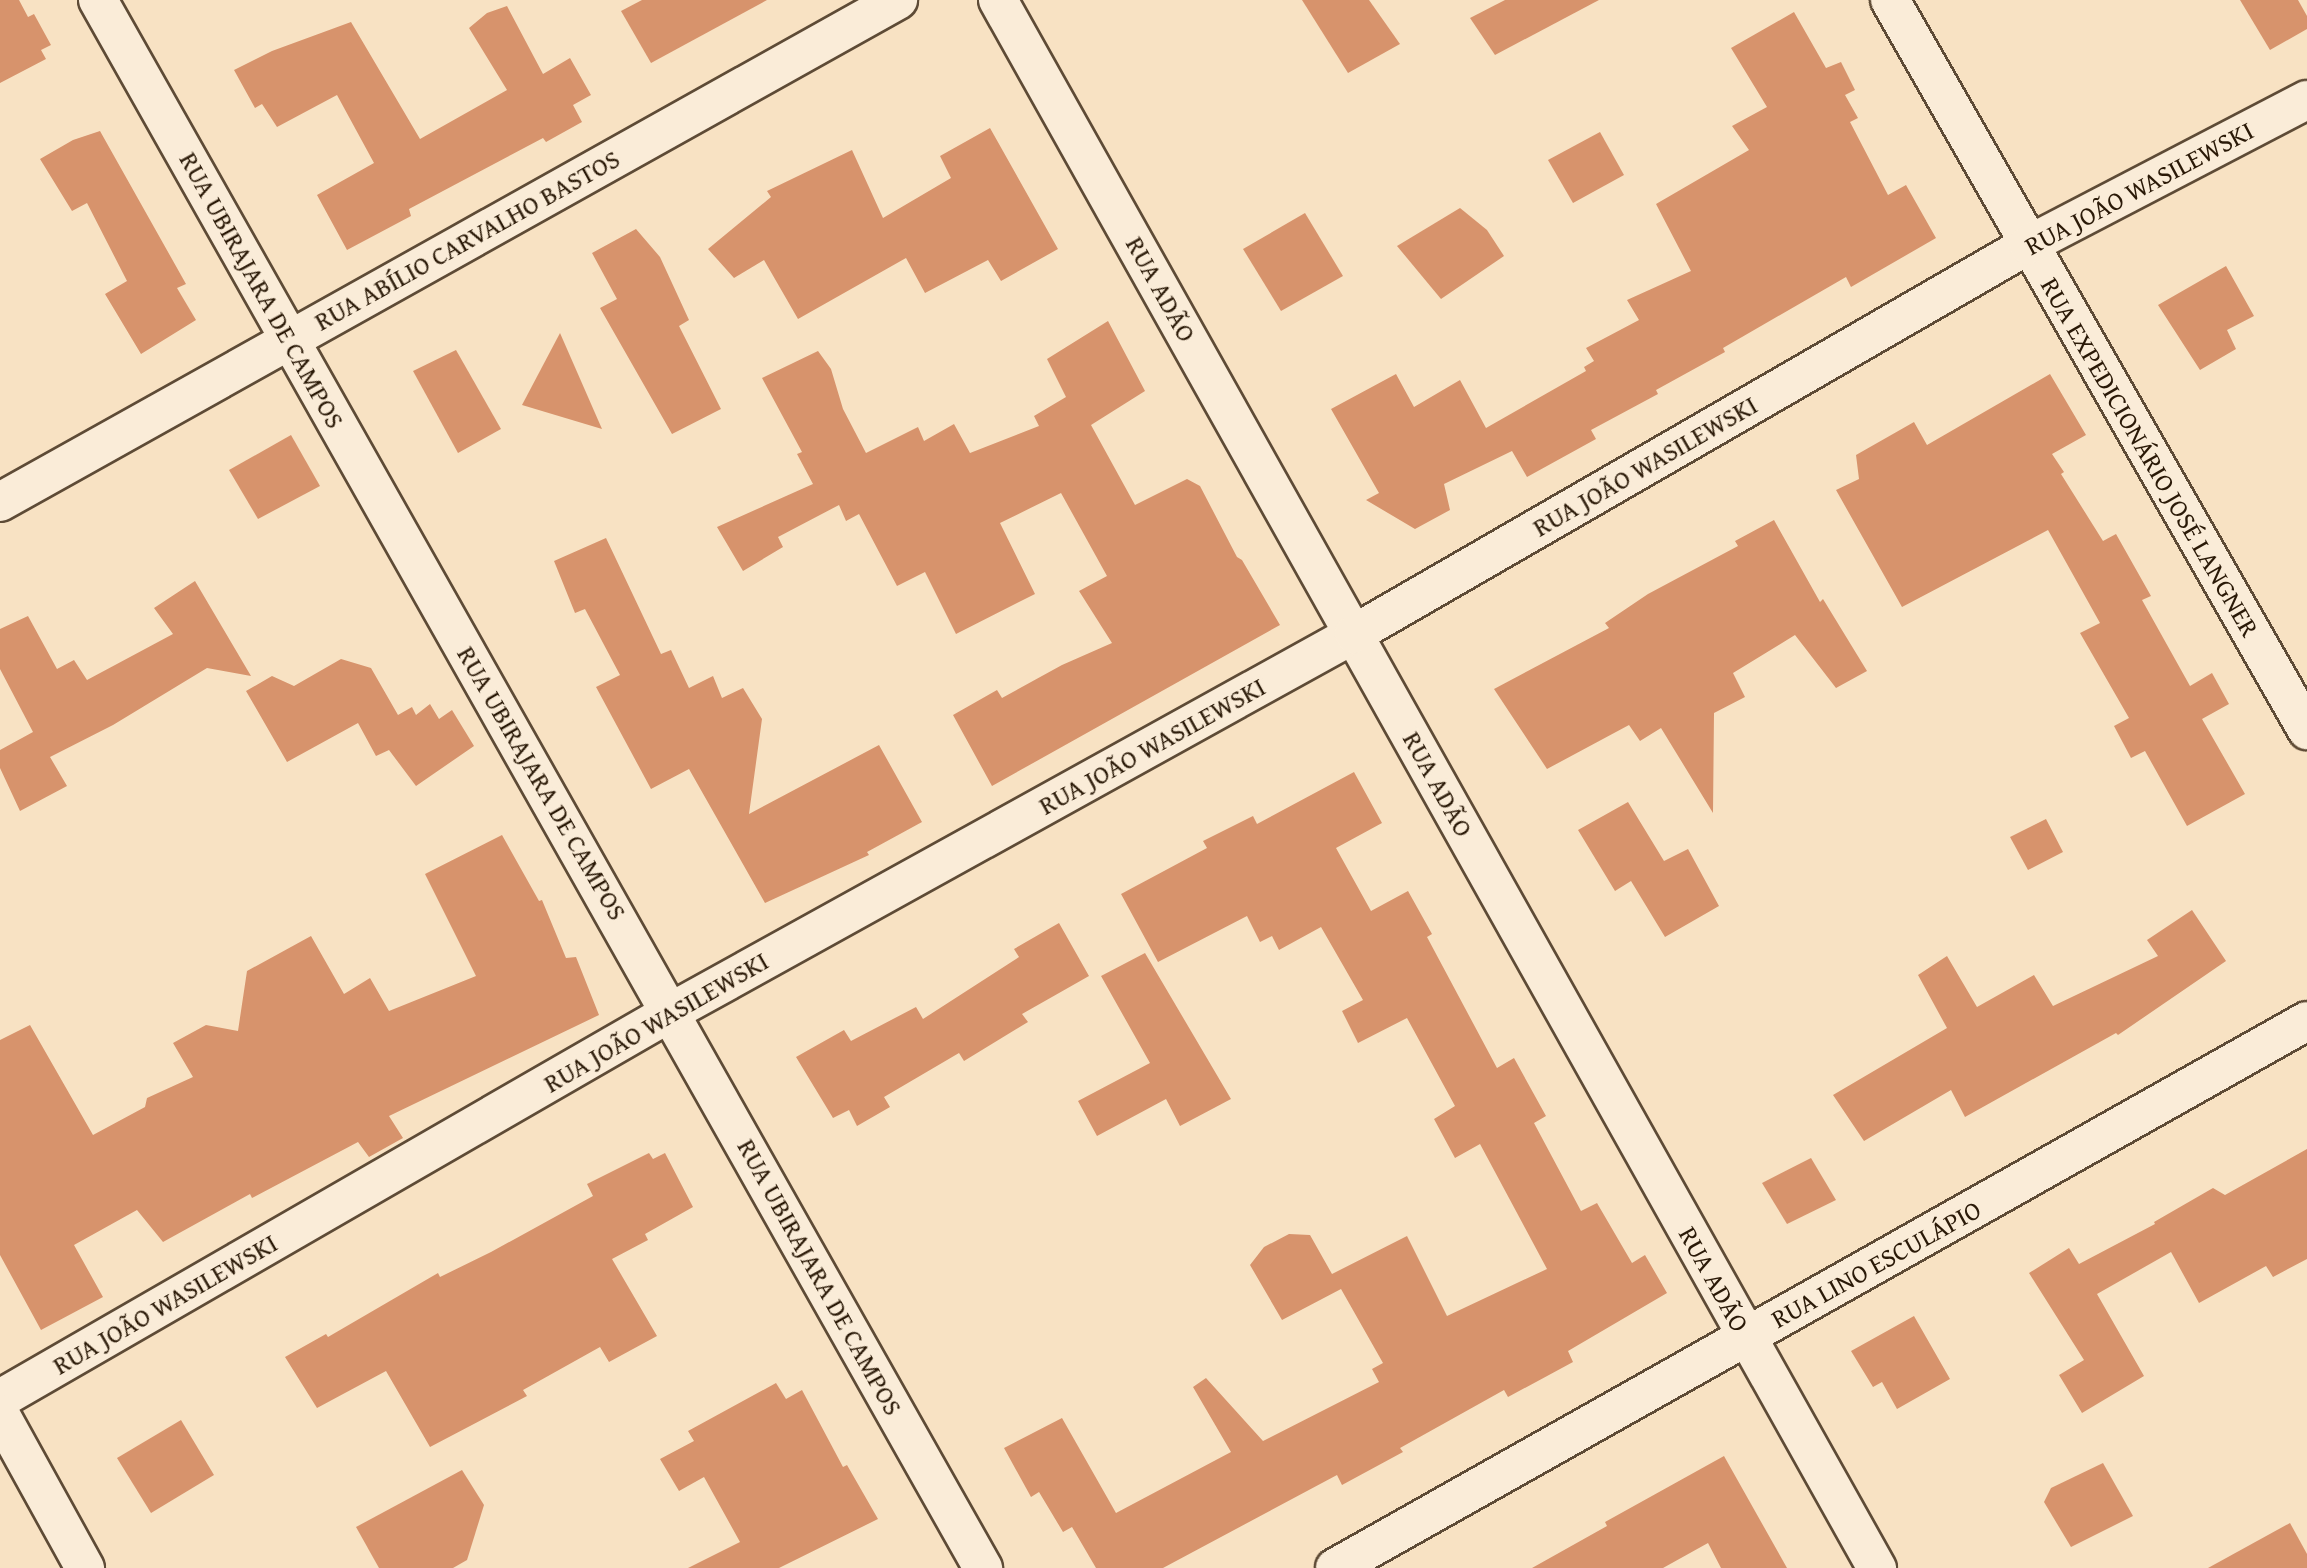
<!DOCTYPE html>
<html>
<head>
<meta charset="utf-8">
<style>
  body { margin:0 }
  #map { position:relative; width:2307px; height:1568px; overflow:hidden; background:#f8e2c3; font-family:"Gentium Book Plus",serif }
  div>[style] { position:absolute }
  .building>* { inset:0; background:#d7936c }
  .roads { filter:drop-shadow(2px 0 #5e4b36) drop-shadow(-2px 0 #5e4b36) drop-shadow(0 2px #5e4b36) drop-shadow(0 -2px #5e4b36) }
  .street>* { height:38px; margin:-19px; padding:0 19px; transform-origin:19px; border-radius:19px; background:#faecd8 }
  span { translate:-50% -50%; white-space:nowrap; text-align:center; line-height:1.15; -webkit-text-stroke:6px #faecd8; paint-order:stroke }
  .street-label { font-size:26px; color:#2a1907 }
</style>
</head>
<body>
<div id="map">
  <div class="building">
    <i style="clip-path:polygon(0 0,19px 0,28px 17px,34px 14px,51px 45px,41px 50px,46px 59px,0 83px)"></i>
    <i style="clip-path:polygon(642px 0,767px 0,651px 63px,621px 11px)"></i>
    <i style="clip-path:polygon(1302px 0,1369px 0,1400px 44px,1348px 73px)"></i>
    <i style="clip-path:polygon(1505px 0,1599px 0,1495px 55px,1470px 18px)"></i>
    <i style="clip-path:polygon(2240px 0,2298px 0,2307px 16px,2307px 29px,2270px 50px)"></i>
    <i style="clip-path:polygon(507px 6px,543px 74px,570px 58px,591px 95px,573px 105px,582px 122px,546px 142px,543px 138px,409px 209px,411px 216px,347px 250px,317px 195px,374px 163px,337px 95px,277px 127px,262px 104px,255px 108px,234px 70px,272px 51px,351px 22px,420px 139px,507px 90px,469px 28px,487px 13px)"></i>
    <i style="clip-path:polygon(1794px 12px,1826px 68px,1841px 62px,1855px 90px,1845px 95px,1858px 118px,1850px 122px,1888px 195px,1906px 185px,1936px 238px,1851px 287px,1846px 277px,1723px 348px,1725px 352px,1656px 390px,1658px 394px,1591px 430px,1596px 439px,1527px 477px,1512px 451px,1444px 484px,1450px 510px,1415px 529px,1366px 500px,1379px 493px,1331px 409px,1396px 374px,1414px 407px,1460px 380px,1486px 428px,1586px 371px,1584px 367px,1594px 361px,1586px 348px,1639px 320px,1627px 300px,1691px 271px,1656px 204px,1749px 150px,1732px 126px,1767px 107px,1731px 48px)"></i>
    <i style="clip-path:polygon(990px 128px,1058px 249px,1001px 281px,988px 260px,925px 293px,906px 258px,798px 319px,764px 260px,734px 278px,708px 249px,771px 197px,767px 191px,852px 150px,883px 218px,951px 178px,940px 156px)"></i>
    <i style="clip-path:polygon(100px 131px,186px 284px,177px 288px,196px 320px,141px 354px,105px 294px,127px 281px,87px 203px,72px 211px,40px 159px,73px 140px)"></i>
    <i style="clip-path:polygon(1600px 132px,1624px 175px,1573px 203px,1548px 160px)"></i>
    <i style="clip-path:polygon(1460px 208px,1487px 230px,1504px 256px,1441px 299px,1397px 246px)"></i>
    <i style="clip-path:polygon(1305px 213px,1343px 276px,1281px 311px,1243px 249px)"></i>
    <i style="clip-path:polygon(636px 229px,660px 257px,689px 320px,679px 326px,721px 409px,672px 434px,600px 308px,617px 299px,592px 253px)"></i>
    <i style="clip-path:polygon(2226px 266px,2254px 316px,2227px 330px,2236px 349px,2200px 370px,2158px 305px)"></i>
    <i style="clip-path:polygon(1108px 321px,1145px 391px,1091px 425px,1135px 505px,1187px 479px,1200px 486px,1237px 557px,1242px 560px,1280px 625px,992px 786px,953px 715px,997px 690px,1002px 698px,1062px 665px,1112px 643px,1079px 591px,1107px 576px,1061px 493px,1000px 523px,1035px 594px,956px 634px,925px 572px,897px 586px,859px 514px,846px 521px,839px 505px,778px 537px,783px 547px,743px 571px,717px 527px,813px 484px,797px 454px,802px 452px,762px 378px,818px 351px,831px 369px,843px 409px,866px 453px,918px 427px,924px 441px,954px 424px,970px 453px,1039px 426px,1034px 416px,1066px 397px,1047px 359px)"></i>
    <i style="clip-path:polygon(560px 333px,602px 429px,522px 405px)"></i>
    <i style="clip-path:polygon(456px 350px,501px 429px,458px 453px,413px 371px)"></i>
    <i style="clip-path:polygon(2050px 374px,2086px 435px,2052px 454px,2064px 472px,2061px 474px,2103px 541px,2116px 534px,2151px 596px,2142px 600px,2190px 686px,2212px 673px,2229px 704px,2202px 719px,2245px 794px,2187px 826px,2145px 751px,2131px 758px,2114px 726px,2129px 718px,2080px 633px,2100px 623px,2048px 530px,1902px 607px,1836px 490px,1859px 479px,1856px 455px,1914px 422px,1927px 445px)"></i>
    <i style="clip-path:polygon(291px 435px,320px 486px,258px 519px,229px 470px)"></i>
    <i style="clip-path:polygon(1774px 520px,1820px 602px,1823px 599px,1867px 671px,1836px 688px,1795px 635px,1733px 673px,1745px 697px,1714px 713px,1713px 813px,1661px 728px,1640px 741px,1629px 725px,1547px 769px,1494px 689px,1609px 628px,1605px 623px,1648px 594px,1738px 546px,1735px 541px)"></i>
    <i style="clip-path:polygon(606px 538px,661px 654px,671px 650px,689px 688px,713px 676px,722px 698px,743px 688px,762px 719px,749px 814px,879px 745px,922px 822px,867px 852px,869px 855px,765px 903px,689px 769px,651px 789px,596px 687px,620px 675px,585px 609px,575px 613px,554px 561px)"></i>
    <i style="clip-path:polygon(195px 581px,251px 676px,207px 668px,113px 725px,50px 757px,67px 786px,20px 811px,0 768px,0 750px,33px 732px,0 669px,0 629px,28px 616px,57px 669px,74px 660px,87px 680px,173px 634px,154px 608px)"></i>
    <i style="clip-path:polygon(341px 659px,371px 668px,398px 715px,412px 707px,416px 715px,430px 704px,439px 719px,452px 710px,474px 746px,416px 786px,389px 750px,376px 756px,358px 723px,287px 762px,246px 691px,272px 676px,294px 686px)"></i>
    <i style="clip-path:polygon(1354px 772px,1382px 823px,1336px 848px,1371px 911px,1408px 891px,1432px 934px,1427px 937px,1497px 1068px,1514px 1058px,1546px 1116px,1534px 1123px,1581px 1211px,1597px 1203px,1632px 1263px,1645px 1255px,1667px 1293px,1568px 1351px,1573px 1362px,1508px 1397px,1504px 1390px,1400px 1448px,1403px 1452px,1342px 1485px,1337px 1475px,1163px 1568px,1096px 1568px,1072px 1527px,1063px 1532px,1039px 1492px,1031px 1497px,1004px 1448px,1062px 1418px,1116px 1513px,1231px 1452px,1193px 1387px,1206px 1378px,1263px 1441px,1379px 1382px,1372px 1369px,1383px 1363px,1341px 1289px,1282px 1320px,1250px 1265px,1264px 1247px,1289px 1234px,1310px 1235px,1332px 1274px,1407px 1236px,1447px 1316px,1547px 1269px,1480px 1144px,1455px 1158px,1434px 1119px,1455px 1106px,1407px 1018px,1358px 1043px,1342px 1011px,1363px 1000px,1321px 927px,1279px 950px,1272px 936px,1260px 942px,1247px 916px,1158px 962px,1121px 894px,1207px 848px,1203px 841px,1253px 816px,1257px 824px)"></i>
    <i style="clip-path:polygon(1628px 802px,1664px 861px,1688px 849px,1719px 906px,1665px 937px,1631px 881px,1615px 891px,1578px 830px)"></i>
    <i style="clip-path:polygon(2046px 819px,2063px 852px,2028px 870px,2010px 837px)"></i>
    <i style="clip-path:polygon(502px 835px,539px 901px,542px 900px,566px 958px,576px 957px,599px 1015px,389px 1116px,403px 1138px,369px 1157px,358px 1142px,252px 1198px,250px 1194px,163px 1242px,137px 1210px,74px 1245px,103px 1297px,41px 1330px,0 1255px,0 1040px,30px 1025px,93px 1135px,145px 1107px,147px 1098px,193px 1077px,173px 1043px,206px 1025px,238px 1031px,247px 971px,311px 936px,344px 994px,370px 978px,389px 1011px,476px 976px,425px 874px)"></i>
    <i style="clip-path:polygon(2192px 910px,2226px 961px,2118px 1035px,2116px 1033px,1965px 1117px,1951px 1090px,1864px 1141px,1833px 1095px,1947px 1028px,1918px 975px,1947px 956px,1977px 1007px,2034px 975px,2053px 1006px,2158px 956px,2147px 940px)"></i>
    <i style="clip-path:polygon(1059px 923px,1089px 976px,1022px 1014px,1028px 1022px,964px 1061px,959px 1053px,884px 1097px,890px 1107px,857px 1126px,849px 1110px,833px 1118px,796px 1057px,844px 1030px,851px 1041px,916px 1007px,923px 1019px,1019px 957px,1014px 949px)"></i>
    <i style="clip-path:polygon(1145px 953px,1231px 1099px,1180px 1126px,1166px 1099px,1097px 1136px,1078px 1101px,1150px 1063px,1101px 976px)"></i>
    <i style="clip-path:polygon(2307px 1149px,2307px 1259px,2273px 1277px,2266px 1266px,2199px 1303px,2171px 1252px,2097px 1294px,2144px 1376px,2082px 1413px,2059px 1375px,2084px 1360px,2029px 1273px,2069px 1248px,2079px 1264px,2155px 1224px,2154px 1222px,2213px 1188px,2225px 1195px)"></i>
    <i style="clip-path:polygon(649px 1153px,653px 1159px,665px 1153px,693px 1207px,645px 1234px,648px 1240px,612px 1259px,657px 1336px,609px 1362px,600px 1347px,523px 1390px,527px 1396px,430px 1447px,386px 1371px,317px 1408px,285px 1357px,326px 1334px,328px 1337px,438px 1273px,440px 1277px,491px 1252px,593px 1196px,587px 1184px)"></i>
    <i style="clip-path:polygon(1811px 1158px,1836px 1200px,1787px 1224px,1762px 1183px)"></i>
    <i style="clip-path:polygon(1914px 1316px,1950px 1379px,1897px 1409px,1882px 1382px,1873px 1387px,1851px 1351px)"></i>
    <i style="clip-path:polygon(776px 1383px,786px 1399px,802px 1390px,843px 1467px,847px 1465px,878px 1519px,779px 1568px,688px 1568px,740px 1542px,704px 1477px,679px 1491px,660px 1459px,694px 1441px,688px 1431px)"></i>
    <i style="clip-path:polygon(181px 1420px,214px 1475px,151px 1513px,117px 1458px)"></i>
    <i style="clip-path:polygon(1724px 1456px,1787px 1568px,1721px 1568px,1708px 1543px,1663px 1568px,1532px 1568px,1607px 1526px,1605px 1522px)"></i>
    <i style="clip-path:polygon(2103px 1463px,2133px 1516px,2071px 1547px,2044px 1502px,2051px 1488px)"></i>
    <i style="clip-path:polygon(462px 1470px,484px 1505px,467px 1560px,453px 1568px,379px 1568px,356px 1527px)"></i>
    <i style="clip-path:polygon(2290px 1523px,2307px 1554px,2307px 1568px,2208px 1568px)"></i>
  </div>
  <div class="roads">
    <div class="street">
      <i style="left:98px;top:0;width:1801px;rotate:60.56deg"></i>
      <i style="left:998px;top:0;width:1798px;rotate:60.73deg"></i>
      <i style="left:1890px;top:0;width:841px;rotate:60.26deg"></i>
      <i style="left:0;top:502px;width:1029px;rotate:-29.21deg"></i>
      <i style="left:0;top:1399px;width:775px;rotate:-29.97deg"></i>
      <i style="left:671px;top:1012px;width:781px;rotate:-28.96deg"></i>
      <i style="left:1354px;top:634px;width:778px;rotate:-29.99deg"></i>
      <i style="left:2028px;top:245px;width:314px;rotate:-27.5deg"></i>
      <i style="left:0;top:1414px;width:176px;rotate:61.1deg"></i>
      <i style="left:1335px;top:1568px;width:1115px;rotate:-29.37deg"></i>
    </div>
  </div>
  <div class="street-label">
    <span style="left:2139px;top:188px;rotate:-28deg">RUA JOÃO WASILEWSKI</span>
    <span style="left:467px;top:240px;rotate:-29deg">RUA ABÍLIO CARVALHO BASTOS</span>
    <span style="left:1161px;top:289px;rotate:61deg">RUA ADÃO</span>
    <span style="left:262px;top:290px;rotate:61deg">RUA UBIRAJARA DE CAMPOS</span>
    <span style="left:2150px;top:457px;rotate:60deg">RUA EXPEDICIONÁRIO JOSÉ LANGNER</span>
    <span style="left:1645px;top:466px;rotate:-30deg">RUA JOÃO WASILEWSKI</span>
    <span style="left:1152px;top:746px;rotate:-29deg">RUA JOÃO WASILEWSKI</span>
    <span style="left:542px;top:783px;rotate:60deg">RUA UBIRAJARA DE CAMPOS</span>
    <span style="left:1438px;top:784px;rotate:61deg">RUA ADÃO</span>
    <span style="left:656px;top:1022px;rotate:-30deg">RUA JOÃO WASILEWSKI</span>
    <span style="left:1876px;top:1264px;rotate:-29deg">RUA LINO ESCULÁPIO</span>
    <span style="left:820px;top:1277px;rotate:61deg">RUA UBIRAJARA DE CAMPOS</span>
    <span style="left:1714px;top:1279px;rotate:61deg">RUA ADÃO</span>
    <span style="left:165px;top:1304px;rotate:-30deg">RUA JOÃO WASILEWSKI</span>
  </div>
</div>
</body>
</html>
